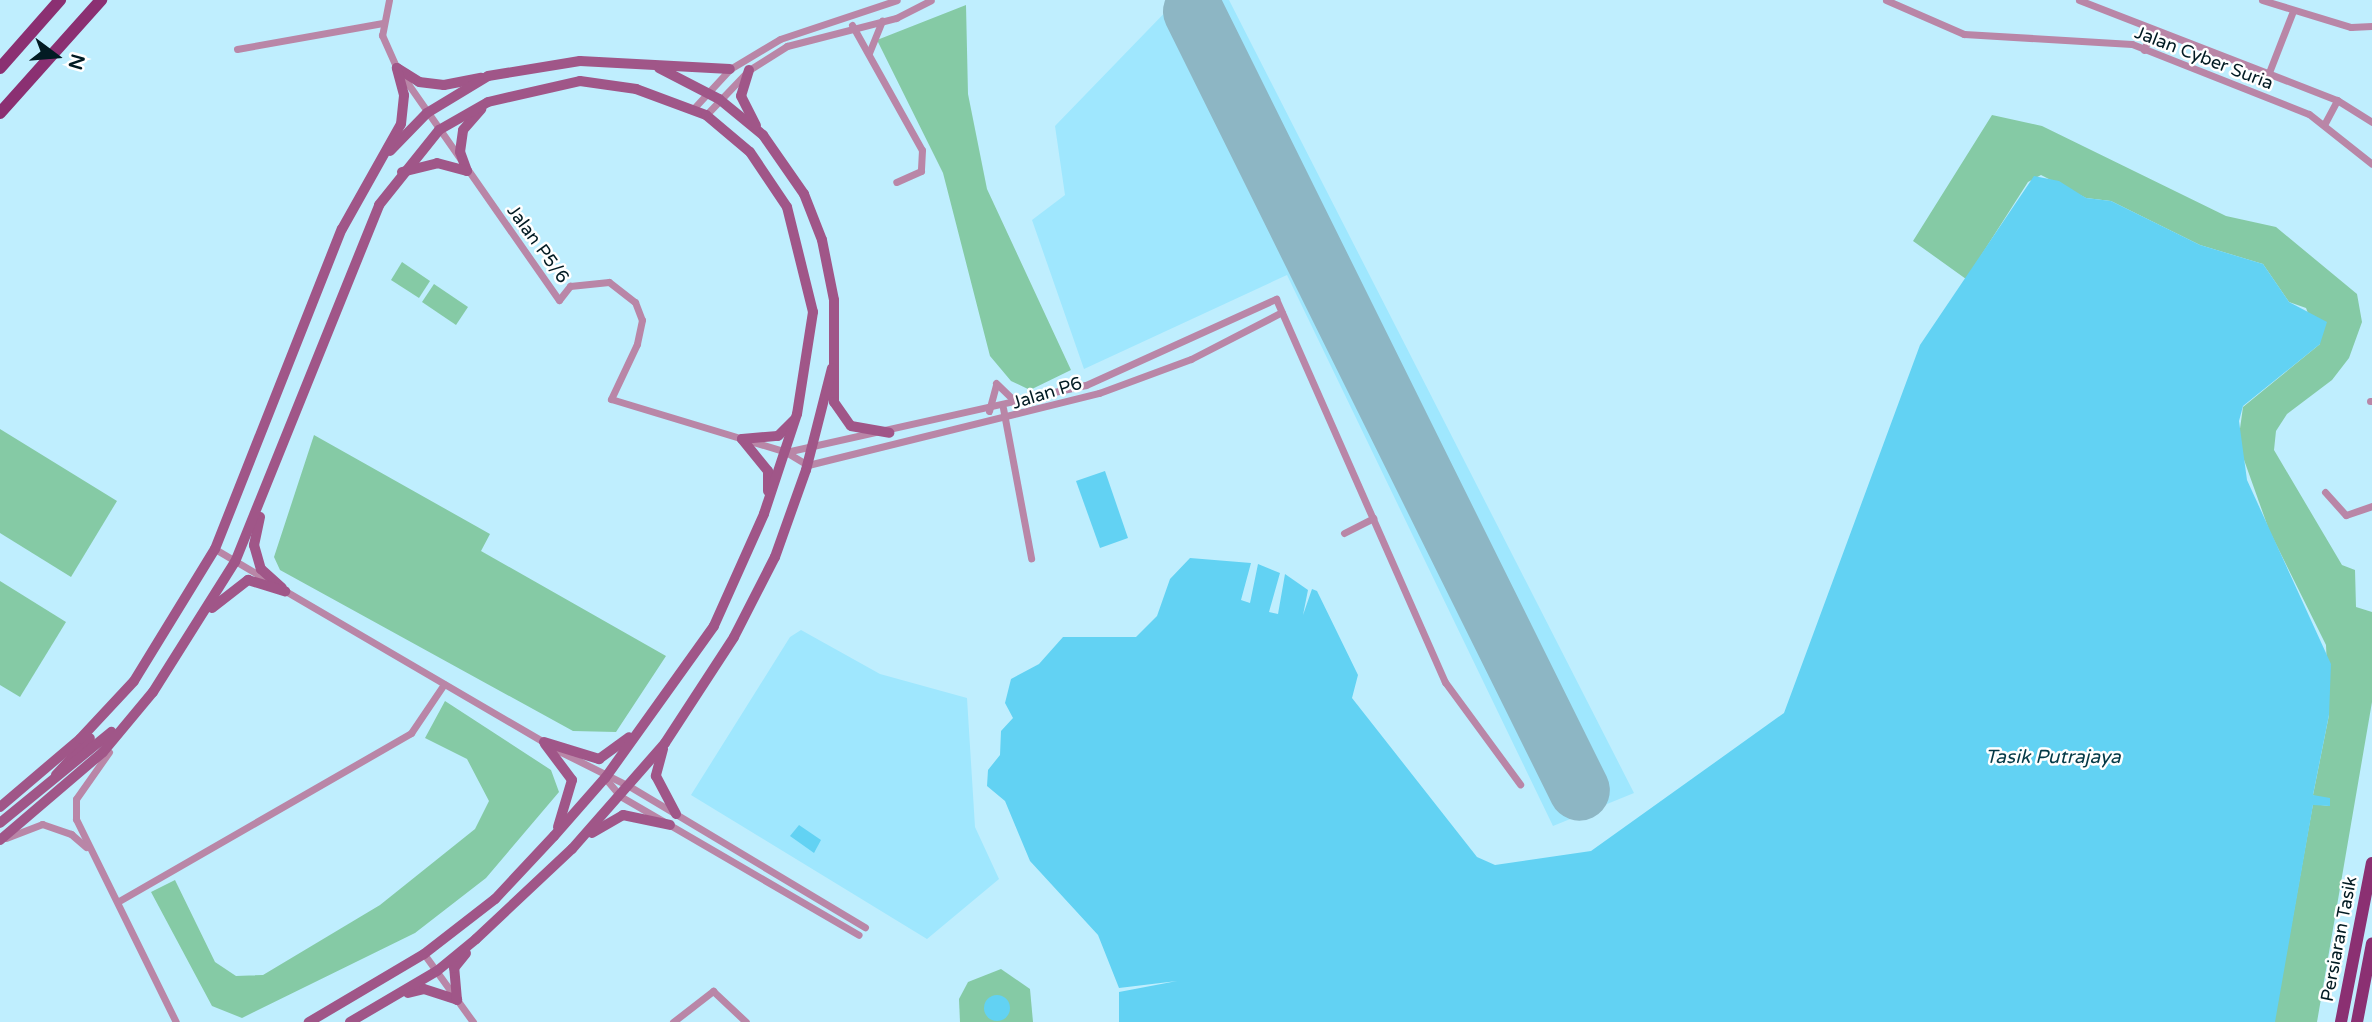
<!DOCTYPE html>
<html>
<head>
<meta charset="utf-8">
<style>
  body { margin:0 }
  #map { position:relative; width:2372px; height:1022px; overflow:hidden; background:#bfeefe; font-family:"Varela Round",sans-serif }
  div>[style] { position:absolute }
  .built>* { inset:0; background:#9fe7fe }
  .green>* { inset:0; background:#85caa5 }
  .water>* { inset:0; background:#62d2f3 }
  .round { border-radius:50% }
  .runway>* { height:61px; margin:-30.5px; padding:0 30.5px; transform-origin:30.5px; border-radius:30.5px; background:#8db6c4 }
  .street>* { height:7px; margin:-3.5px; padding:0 3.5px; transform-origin:3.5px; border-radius:3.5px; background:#b986a7 }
  .secondary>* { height:10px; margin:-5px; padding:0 5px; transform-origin:5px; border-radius:5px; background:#a05688 }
  .primary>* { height:12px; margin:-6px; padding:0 6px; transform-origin:6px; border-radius:6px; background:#8b3072 }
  span { translate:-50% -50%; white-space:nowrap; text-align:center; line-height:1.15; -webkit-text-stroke:5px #fff; paint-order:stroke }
  .street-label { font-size:18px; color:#021b23 }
  .water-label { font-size:19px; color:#033947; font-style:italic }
  .north { position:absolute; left:21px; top:21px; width:70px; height:70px; -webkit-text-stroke:5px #fff; paint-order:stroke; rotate:106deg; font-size:19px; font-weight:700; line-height:28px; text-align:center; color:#021b23 }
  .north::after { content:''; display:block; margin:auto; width:24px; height:32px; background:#021b23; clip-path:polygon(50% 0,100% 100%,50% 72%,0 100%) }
</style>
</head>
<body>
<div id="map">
  <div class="built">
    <i style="clip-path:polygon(1177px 0,1229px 0,1634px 793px,1553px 826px,1287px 275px,1084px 369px,1032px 220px,1065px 195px,1055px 126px)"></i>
    <i style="clip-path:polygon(801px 630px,880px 674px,967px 698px,975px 827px,999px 879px,927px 939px,691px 795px,790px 637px)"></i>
  </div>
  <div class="green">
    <i style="clip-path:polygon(966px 5px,968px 94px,987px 189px,1071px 370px,1030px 390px,1011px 381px,990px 356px,943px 173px,877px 40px)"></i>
    <i style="clip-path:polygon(1992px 115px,2042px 126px,2226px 216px,2276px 227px,2357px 294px,2362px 322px,2349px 358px,2332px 380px,2287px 414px,2276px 431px,2274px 450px,2342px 565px,2355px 570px,2356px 607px,2372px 612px,2372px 702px,2317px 1022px,2275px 1022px,2275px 1016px,2313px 804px,2329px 806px,2313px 795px,2329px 715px,2326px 645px,2269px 530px,2238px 443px,2243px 407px,2320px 344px,2306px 308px,2289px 302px,2263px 264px,2200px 245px,2111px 201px,2086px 198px,2041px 175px,2028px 182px,1966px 279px,1913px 241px)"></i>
    <i style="clip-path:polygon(402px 262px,430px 281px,419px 298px,391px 280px)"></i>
    <i style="clip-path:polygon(434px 284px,468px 307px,456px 325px,422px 302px)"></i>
    <i style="clip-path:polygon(0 429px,117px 501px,71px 577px,0 533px)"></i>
    <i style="clip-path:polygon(314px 435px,490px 534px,481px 551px,666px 656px,616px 732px,573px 731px,280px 570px,274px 557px)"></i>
    <i style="clip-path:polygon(0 581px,66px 622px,20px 697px,0 685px)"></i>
    <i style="clip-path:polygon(445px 701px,551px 770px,559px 792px,486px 878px,415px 933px,242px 1018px,212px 1006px,151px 892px,175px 880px,215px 962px,236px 976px,263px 975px,380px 905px,475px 829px,489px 801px,467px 759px,425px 738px)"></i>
    <i style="clip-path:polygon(1001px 969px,1030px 989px,1033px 1022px,960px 1022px,959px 999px,968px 982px)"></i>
  </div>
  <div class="water">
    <i style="clip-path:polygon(2034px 176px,2059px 181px,2086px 198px,2111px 201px,2200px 245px,2263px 264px,2289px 302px,2327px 322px,2320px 344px,2243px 406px,2239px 421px,2247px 480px,2331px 664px,2329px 715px,2313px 795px,2330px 798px,2330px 806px,2313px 805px,2275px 1022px,1119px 1022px,1119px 992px,1177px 981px,1119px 988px,1098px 935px,1030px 861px,1005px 801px,987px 786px,988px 770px,1000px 755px,1001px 731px,1013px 718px,1005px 703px,1011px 679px,1039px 664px,1063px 637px,1136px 637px,1157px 616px,1170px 579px,1190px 558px,1251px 563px,1241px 600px,1250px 603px,1258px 564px,1280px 573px,1269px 612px,1278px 614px,1285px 574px,1308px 590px,1303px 615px,1312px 589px,1317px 591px,1358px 675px,1352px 698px,1477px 857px,1495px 865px,1591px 851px,1784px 713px,1920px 345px)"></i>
    <i style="clip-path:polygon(1105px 471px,1128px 538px,1100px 548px,1076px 481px)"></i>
    <i style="clip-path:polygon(799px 825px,821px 840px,814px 853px,790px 836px)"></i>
    <i class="round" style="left:984px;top:995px;width:26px;height:26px"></i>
  </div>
  <div class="runway">
    <i style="left:1193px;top:11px;width:869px;rotate:63.64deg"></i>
  </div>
  <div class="street">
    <i style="left:389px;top:0;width:36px;rotate:101deg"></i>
    <i style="left:382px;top:35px;width:36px;rotate:66deg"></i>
    <i style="left:397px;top:68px;width:283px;rotate:55.1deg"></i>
    <i style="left:559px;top:300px;width:18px;rotate:-52deg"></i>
    <i style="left:570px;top:286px;width:39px;rotate:-6deg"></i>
    <i style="left:609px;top:282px;width:33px;rotate:38deg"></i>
    <i style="left:635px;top:302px;width:19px;rotate:69deg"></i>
    <i style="left:642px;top:320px;width:25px;rotate:102deg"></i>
    <i style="left:637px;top:344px;width:61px;rotate:115.3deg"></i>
    <i style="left:611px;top:399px;width:183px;rotate:16.8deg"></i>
    <i style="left:786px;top:452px;width:26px;rotate:31deg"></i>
    <i style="left:808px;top:465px;width:300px;rotate:-13.9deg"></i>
    <i style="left:1099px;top:393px;width:98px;rotate:-20.3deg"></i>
    <i style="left:1191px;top:359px;width:102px;rotate:-27.3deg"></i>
    <i style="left:1886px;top:0;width:85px;rotate:23.6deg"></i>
    <i style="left:1964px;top:34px;width:168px;rotate:3.4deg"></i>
    <i style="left:2132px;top:44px;width:190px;rotate:21.6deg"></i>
    <i style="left:2309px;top:114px;width:80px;rotate:38.4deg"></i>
    <i style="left:2079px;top:0;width:277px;rotate:21.2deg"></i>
    <i style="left:2337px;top:100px;width:41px;rotate:32.2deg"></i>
    <i style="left:2262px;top:0;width:93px;rotate:16.9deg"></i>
    <i style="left:2351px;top:27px;width:21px;rotate:-3deg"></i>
    <i style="left:852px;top:25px;width:143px;rotate:60.8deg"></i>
    <i style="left:922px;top:150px;width:21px;rotate:93deg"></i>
    <i style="left:921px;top:171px;width:27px;rotate:156deg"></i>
    <i style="left:237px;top:49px;width:148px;rotate:-10.1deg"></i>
    <i style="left:2144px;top:50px;width:20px;rotate:-70deg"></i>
    <i style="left:869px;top:53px;width:35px;rotate:-68deg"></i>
    <i style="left:2268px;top:75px;width:69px;rotate:-68.7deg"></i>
    <i style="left:694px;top:108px;width:53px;rotate:-47.3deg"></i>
    <i style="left:730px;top:69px;width:58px;rotate:-31deg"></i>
    <i style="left:780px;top:39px;width:123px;rotate:-18.4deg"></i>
    <i style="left:706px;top:115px;width:62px;rotate:-46.3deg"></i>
    <i style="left:749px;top:70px;width:45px;rotate:-32.3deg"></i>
    <i style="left:787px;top:46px;width:113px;rotate:-14.4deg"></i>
    <i style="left:896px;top:18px;width:39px;rotate:-27deg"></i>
    <i style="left:2325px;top:123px;width:26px;rotate:-62deg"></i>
    <i style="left:996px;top:383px;width:29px;rotate:44deg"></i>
    <i style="left:2370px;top:401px;width:2px"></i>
    <i style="left:1003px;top:408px;width:153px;rotate:79.4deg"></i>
    <i style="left:989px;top:411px;width:27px;rotate:-75deg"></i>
    <i style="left:786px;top:452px;width:307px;rotate:-12.6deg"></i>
    <i style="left:1086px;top:385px;width:209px;rotate:-24.4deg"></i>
    <i style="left:1276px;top:299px;width:419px;rotate:66.2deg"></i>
    <i style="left:1445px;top:682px;width:127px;rotate:53.7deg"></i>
    <i style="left:2325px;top:492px;width:31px;rotate:48deg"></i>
    <i style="left:2346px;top:515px;width:28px;rotate:-19deg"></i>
    <i style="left:1344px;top:533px;width:33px;rotate:-27deg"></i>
    <i style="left:215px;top:549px;width:63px;rotate:30.7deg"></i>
    <i style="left:282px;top:589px;width:307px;rotate:30.3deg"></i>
    <i style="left:557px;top:750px;width:80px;rotate:26.6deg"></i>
    <i style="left:629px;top:786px;width:275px;rotate:30.9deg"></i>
    <i style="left:109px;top:752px;width:57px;rotate:125.1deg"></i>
    <i style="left:76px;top:799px;width:20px;rotate:90deg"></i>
    <i style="left:76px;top:819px;width:226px;rotate:63.8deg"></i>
    <i style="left:605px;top:778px;width:23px;rotate:50deg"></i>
    <i style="left:620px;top:796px;width:276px;rotate:30.2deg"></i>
    <i style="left:6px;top:838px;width:39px;rotate:-21deg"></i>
    <i style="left:42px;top:824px;width:31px;rotate:19deg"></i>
    <i style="left:71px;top:834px;width:20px;rotate:41deg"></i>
    <i style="left:119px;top:901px;width:337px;rotate:-29.9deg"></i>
    <i style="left:411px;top:733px;width:59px;rotate:-56deg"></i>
    <i style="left:424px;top:954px;width:84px;rotate:54.2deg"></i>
    <i style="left:673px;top:1022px;width:51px;rotate:-37.8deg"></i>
    <i style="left:713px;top:991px;width:45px;rotate:43.2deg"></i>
  </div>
  <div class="secondary">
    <i style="left:397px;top:68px;width:26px;rotate:32deg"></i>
    <i style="left:419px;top:82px;width:25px;rotate:7deg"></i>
    <i style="left:444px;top:85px;width:38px;rotate:-11deg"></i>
    <i style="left:659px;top:68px;width:68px;rotate:27.3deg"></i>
    <i style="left:719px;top:99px;width:57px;rotate:39.3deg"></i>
    <i style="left:763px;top:135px;width:72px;rotate:55.2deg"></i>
    <i style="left:804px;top:194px;width:49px;rotate:68.6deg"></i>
    <i style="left:822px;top:240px;width:61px;rotate:78.7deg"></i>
    <i style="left:834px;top:300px;width:102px;rotate:90deg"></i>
    <i style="left:834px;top:402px;width:29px;rotate:55deg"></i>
    <i style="left:851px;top:426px;width:39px;rotate:10deg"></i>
    <i style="left:749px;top:70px;width:27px;rotate:107deg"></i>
    <i style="left:741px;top:96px;width:33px;rotate:63deg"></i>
    <i style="left:390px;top:151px;width:53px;rotate:-45.8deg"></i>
    <i style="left:427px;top:113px;width:71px;rotate:-31.2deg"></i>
    <i style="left:488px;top:76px;width:93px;rotate:-9.3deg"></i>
    <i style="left:580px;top:61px;width:150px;rotate:3.1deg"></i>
    <i style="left:467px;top:171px;width:20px;rotate:-110deg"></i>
    <i style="left:460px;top:152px;width:22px;rotate:-82deg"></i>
    <i style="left:463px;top:130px;width:28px;rotate:-49deg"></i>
    <i style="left:402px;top:172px;width:36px;rotate:-14deg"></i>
    <i style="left:437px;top:163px;width:31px;rotate:15deg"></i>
    <i style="left:742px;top:439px;width:41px;rotate:50.9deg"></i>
    <i style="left:768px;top:471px;width:20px;rotate:90deg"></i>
    <i style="left:742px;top:439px;width:36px;rotate:-5deg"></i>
    <i style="left:778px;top:436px;width:23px;rotate:-45deg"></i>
    <i style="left:260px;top:517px;width:29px;rotate:102deg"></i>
    <i style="left:254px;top:545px;width:25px;rotate:74deg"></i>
    <i style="left:261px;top:569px;width:28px;rotate:42deg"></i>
    <i style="left:212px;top:608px;width:46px;rotate:-37.9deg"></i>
    <i style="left:248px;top:580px;width:39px;rotate:17deg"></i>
    <i style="left:544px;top:742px;width:58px;rotate:17.2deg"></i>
    <i style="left:599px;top:759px;width:37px;rotate:-36deg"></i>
    <i style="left:545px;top:744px;width:45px;rotate:53.1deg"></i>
    <i style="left:572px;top:780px;width:49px;rotate:106.6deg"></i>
    <i style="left:663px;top:749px;width:28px;rotate:105deg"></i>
    <i style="left:656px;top:776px;width:43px;rotate:62.2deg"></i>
    <i style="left:56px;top:775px;width:50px;rotate:-47.4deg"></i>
    <i style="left:0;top:807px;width:105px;rotate:-40.4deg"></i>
    <i style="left:80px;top:739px;width:79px;rotate:-47deg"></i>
    <i style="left:134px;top:681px;width:155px;rotate:-58.5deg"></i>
    <i style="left:215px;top:549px;width:344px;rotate:-68.4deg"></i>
    <i style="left:342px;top:229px;width:120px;rotate:-60.7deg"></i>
    <i style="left:401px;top:124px;width:29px;rotate:-84deg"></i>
    <i style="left:404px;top:95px;width:28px;rotate:-105deg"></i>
    <i style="left:0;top:823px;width:144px;rotate:-39.3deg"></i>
    <i style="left:592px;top:833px;width:36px;rotate:-30deg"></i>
    <i style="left:623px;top:815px;width:48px;rotate:12deg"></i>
    <i style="left:0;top:840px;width:135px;rotate:-40.5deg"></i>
    <i style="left:103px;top:752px;width:78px;rotate:-50.2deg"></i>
    <i style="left:153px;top:692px;width:154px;rotate:-57.8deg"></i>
    <i style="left:235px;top:562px;width:385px;rotate:-68deg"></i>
    <i style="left:379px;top:205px;width:96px;rotate:-51.3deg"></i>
    <i style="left:439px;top:130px;width:56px;rotate:-29.7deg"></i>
    <i style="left:488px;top:102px;width:94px;rotate:-12.9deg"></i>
    <i style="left:580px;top:81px;width:57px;rotate:8.1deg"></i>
    <i style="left:636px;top:89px;width:75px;rotate:20.4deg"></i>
    <i style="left:706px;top:115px;width:57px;rotate:40.1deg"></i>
    <i style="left:750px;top:152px;width:66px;rotate:56.1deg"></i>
    <i style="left:787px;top:207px;width:108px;rotate:76.1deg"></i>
    <i style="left:813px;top:312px;width:103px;rotate:98.9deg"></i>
    <i style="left:797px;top:414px;width:105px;rotate:108.3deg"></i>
    <i style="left:764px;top:514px;width:123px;rotate:114.1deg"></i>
    <i style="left:714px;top:626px;width:187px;rotate:125.6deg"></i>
    <i style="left:605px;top:778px;width:77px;rotate:131.3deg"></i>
    <i style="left:554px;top:836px;width:86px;rotate:133.1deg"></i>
    <i style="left:495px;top:899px;width:90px;rotate:142.2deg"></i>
    <i style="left:424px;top:954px;width:134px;rotate:149.4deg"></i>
    <i style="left:408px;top:993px;width:16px;rotate:-14deg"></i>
    <i style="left:424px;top:989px;width:35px;rotate:18deg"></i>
    <i style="left:457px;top:1000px;width:32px;rotate:-95deg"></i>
    <i style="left:454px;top:968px;width:19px;rotate:-51deg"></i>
    <i style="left:350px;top:1022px;width:101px;rotate:-30.4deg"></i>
    <i style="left:437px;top:971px;width:50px;rotate:-39.4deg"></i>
    <i style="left:476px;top:939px;width:132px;rotate:-43.2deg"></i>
    <i style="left:572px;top:849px;width:141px;rotate:-48.7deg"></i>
    <i style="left:665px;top:743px;width:126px;rotate:-56.9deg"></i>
    <i style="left:734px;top:637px;width:90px;rotate:-62.9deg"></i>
    <i style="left:775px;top:557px;width:92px;rotate:-70.4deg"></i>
    <i style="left:806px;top:470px;width:105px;rotate:-75.7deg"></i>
  </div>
  <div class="primary">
    <i style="left:0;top:68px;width:91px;rotate:-48.6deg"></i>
    <i style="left:0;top:113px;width:152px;rotate:-48.2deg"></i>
    <i style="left:2341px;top:1022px;width:162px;rotate:-79deg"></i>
    <i style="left:2357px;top:1022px;width:80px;rotate:-79.2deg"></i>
  </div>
  <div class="street-label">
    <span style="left:2204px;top:58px;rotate:21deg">Jalan Cyber Suria</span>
    <span style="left:538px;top:244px;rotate:54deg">Jalan P5/6</span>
    <span style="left:1047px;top:393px;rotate:-17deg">Jalan P6</span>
    <span style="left:2339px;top:939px;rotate:-79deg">Persiaran Tasik</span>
  </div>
  <div class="water-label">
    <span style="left:2053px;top:758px">Tasik Putrajaya</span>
  </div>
  <div class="north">N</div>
</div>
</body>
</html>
